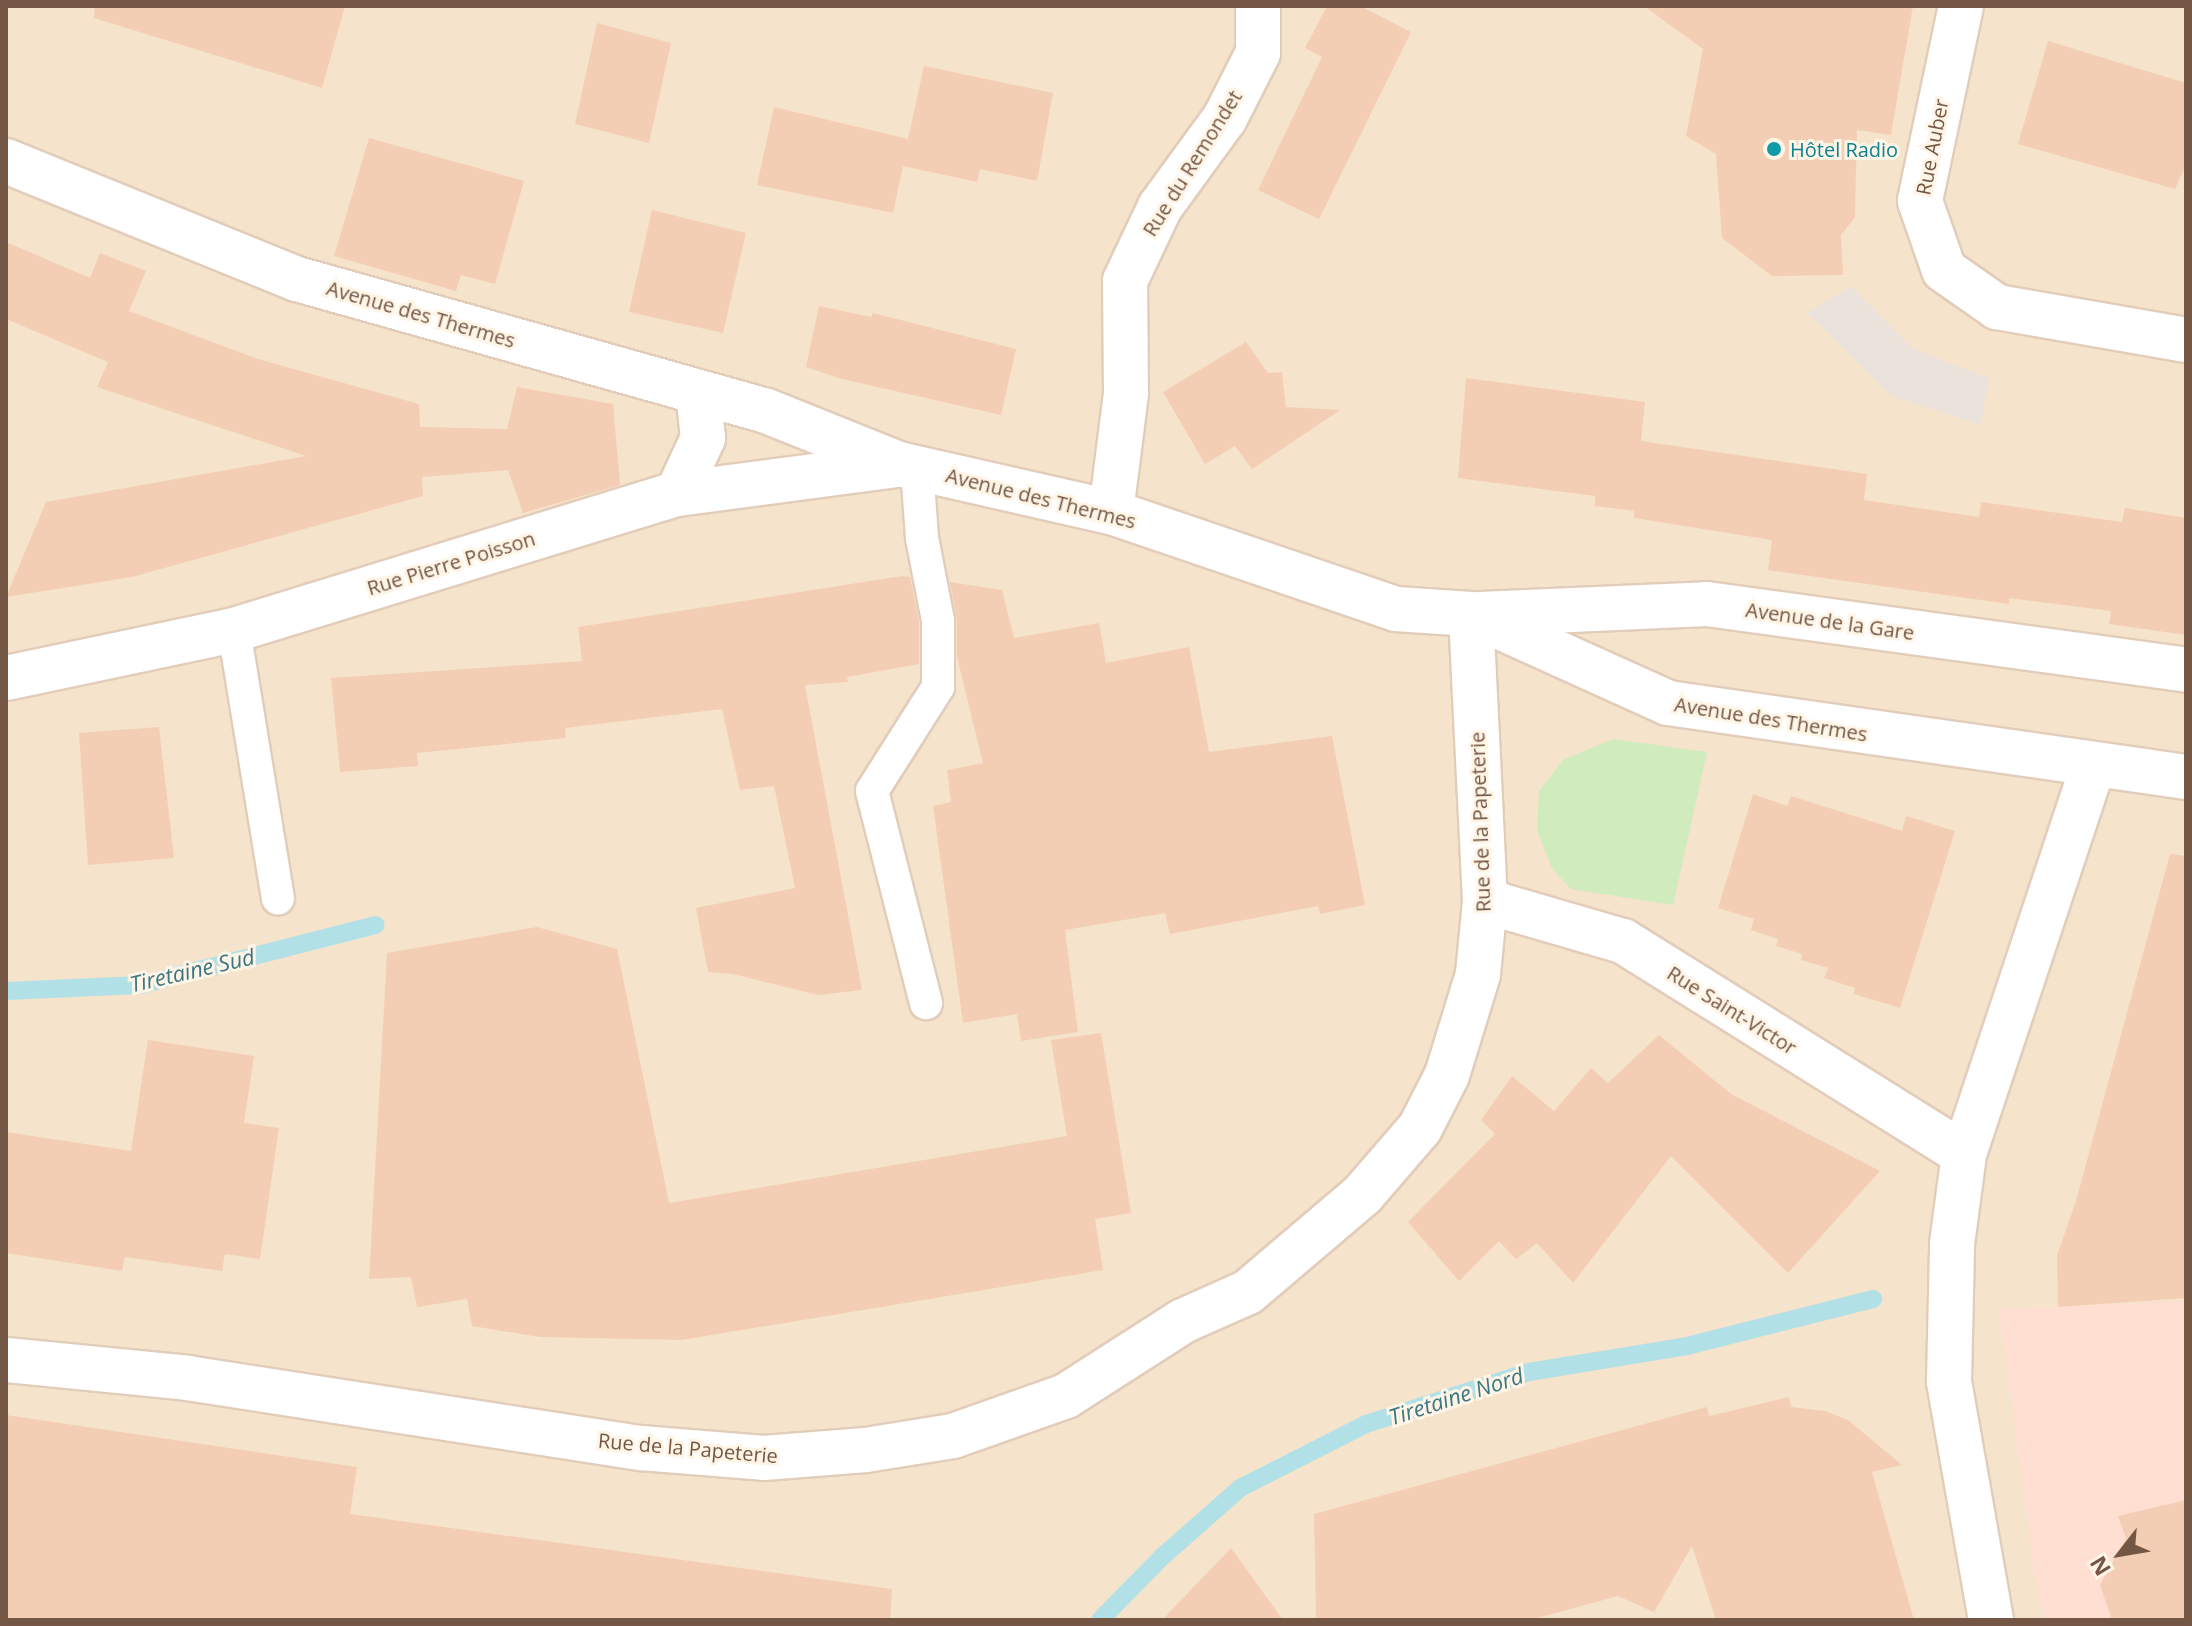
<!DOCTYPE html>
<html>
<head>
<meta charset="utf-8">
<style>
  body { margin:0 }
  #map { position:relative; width:2192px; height:1626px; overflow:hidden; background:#fdf1de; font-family:"Open Sans",sans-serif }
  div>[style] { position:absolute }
  .residential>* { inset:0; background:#f5e3cc }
  .commercial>* { inset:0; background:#ffdfd1 }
  .industrial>* { inset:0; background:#ebe2db }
  .green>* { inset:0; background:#d0ebbd }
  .stream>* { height:18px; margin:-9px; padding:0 9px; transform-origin:9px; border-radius:9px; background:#b2e0e7 }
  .building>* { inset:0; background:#f4ceb4 }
  .roads { filter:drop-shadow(2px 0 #e2cdba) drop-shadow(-2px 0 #e2cdba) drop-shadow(0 2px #e2cdba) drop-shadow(0 -2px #e2cdba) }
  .lane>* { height:32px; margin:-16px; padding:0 16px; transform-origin:16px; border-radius:16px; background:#fff }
  .street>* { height:44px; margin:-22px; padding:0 22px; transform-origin:22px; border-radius:22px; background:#fff }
  .secondary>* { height:44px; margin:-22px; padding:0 22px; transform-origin:22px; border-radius:22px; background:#fff }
  .dots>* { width:22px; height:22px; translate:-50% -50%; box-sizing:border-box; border:4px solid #fff5e6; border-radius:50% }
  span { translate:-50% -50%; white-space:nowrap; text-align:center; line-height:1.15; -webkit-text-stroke:6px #fff5e6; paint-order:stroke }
  .street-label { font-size:20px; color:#745645 }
  .culture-label { font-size:20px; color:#0d838f }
  .left { translate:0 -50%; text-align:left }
  .water-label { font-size:22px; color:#3b7783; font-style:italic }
  .frame { position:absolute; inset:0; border:8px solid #745645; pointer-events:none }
  .north { position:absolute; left:2080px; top:1514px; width:80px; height:80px; -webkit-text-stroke:6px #fff5e6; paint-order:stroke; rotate:239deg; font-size:22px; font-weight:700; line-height:32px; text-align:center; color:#745645 }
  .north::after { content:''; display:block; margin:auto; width:28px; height:36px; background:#745645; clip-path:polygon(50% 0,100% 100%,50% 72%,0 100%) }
</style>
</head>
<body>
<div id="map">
  <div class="residential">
    <i style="clip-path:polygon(6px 6px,2186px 6px,2186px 1620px,6px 1620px)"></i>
  </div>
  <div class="commercial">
    <i style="clip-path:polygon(2186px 1301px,2186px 1620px,2045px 1620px,2037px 1590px,1999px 1309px)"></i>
  </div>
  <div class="industrial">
    <i style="clip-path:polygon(1851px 286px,1913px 349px,1989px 378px,1981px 425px,1892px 396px,1807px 313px)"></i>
  </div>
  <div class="green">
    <i style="clip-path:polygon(1613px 739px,1707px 752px,1673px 905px,1571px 889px,1552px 869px,1537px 830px,1539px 791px,1563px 760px)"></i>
  </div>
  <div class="stream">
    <i style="left:6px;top:991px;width:134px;rotate:-2.6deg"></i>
    <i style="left:140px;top:985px;width:243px;rotate:-14.3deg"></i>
    <i style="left:1100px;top:1620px;width:90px;rotate:-45.5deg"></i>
    <i style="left:1163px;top:1556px;width:103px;rotate:-41.4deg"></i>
    <i style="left:1240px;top:1488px;width:141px;rotate:-26.9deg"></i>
    <i style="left:1366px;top:1424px;width:171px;rotate:-17.7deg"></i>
    <i style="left:1529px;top:1372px;width:160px;rotate:-9.3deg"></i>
    <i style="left:1687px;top:1346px;width:192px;rotate:-14.2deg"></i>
  </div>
  <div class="building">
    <i style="clip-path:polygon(95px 6px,345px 6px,322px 88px,94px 18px)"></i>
    <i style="clip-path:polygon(1327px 6px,1360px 6px,1411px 32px,1319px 219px,1258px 190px,1322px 57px,1305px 48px)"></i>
    <i style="clip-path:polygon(1644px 6px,1913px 6px,1891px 135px,1857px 130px,1855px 217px,1841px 235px,1843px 275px,1772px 276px,1722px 238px,1716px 154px,1686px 136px,1703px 49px)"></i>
    <i style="clip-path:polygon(597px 23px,671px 43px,649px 143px,575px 124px)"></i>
    <i style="clip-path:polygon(2048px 41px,2186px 83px,2186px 165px,2175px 189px,2018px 144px)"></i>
    <i style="clip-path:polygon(924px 66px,1053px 93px,1037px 181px,980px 169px,977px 182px,903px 166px,893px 213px,757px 185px,774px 107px,908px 139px)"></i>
    <i style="clip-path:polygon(369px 138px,524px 181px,495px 284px,461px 275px,456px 291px,334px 256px)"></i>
    <i style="clip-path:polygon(652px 210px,746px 233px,723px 333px,629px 312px)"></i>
    <i style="clip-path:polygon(6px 242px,90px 278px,100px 253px,146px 271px,129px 311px,258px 359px,419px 404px,420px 427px,507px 429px,517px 387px,613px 404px,620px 485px,523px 513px,508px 470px,422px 477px,423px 496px,132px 577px,6px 597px,46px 502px,306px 456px,97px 387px,108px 362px,6px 319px)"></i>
    <i style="clip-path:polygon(819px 306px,871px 317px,873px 313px,1016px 349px,1001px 415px,842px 379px,806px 367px)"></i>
    <i style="clip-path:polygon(1246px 342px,1268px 373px,1282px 372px,1286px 407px,1340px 410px,1252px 469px,1235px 446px,1205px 464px,1163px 392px)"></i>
    <i style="clip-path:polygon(1466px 378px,1645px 402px,1641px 441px,1867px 474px,1864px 500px,1979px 517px,1981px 502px,2122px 522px,2125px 508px,2186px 518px,2186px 635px,2109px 624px,2111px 611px,2009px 598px,2009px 604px,1768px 570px,1772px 540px,1634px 518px,1634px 511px,1595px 506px,1595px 496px,1458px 478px)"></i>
    <i style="clip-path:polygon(902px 576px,910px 577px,919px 622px,919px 664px,847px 677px,848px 682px,805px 685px,862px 990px,818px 995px,733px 974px,708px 972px,696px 908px,795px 888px,774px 786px,740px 790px,722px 709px,565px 728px,566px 738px,417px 753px,418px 766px,340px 772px,331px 678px,582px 661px,578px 627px)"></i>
    <i style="clip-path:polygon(950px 582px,1002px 590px,1014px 638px,1099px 623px,1106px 663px,1189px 647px,1209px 752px,1332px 736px,1365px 905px,1320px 914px,1318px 906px,1170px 934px,1165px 913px,1065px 930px,1078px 1032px,1021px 1041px,1017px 1014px,963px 1023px,933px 806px,951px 802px,947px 770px,983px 763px,957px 657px,957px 620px)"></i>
    <i style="clip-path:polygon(159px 727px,174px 858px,88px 865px,79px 733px)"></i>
    <i style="clip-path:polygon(1753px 794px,1787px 806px,1791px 796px,1902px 831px,1906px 816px,1955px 831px,1900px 1008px,1854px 994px,1855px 988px,1824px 978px,1828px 968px,1801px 960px,1802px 954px,1776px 946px,1778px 939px,1751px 930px,1754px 919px,1718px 908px)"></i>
    <i style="clip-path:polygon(2170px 854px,2186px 856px,2186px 1298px,2058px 1307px,2057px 1255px,2076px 1201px)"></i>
    <i style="clip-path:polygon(537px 927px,617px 949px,669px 1203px,1067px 1136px,1051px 1040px,1101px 1033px,1131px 1213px,1095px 1219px,1103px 1270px,682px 1340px,540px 1337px,472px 1326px,467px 1299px,417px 1307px,411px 1277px,369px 1279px,387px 953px)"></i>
    <i style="clip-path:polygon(1659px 1035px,1731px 1094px,1880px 1171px,1788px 1273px,1671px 1156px,1573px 1283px,1537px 1243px,1516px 1259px,1499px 1241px,1459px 1281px,1408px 1222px,1495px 1134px,1481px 1120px,1512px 1076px,1554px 1111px,1591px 1068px,1608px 1083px)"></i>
    <i style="clip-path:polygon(148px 1040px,254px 1056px,244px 1123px,279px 1128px,260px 1259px,225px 1254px,222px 1271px,125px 1257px,122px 1271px,6px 1253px,6px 1132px,131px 1151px)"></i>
    <i style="clip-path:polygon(1789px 1397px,1791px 1407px,1825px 1411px,1848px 1420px,1902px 1465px,1872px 1472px,1914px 1620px,1716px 1620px,1692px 1546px,1654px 1612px,1618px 1596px,1530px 1620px,1316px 1620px,1314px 1514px,1707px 1407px,1709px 1416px)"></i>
    <i style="clip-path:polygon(6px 1415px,357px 1467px,350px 1514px,892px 1589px,890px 1620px,6px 1620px)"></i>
    <i style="clip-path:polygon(2186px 1500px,2186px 1620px,2112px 1620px,2100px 1585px,2126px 1538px,2118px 1516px)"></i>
    <i style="clip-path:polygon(1231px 1548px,1283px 1620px,1162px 1620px)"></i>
  </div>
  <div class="roads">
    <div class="lane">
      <i style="left:917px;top:468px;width:70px;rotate:85.9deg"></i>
      <i style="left:922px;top:538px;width:84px;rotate:79deg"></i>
      <i style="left:938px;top:620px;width:67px;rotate:90deg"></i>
      <i style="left:938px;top:687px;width:123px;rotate:122.4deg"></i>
      <i style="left:872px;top:791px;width:219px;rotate:75.7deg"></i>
      <i style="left:234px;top:630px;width:272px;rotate:80.7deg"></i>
    </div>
    <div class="street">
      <i style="left:1961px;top:6px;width:199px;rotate:101.9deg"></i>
      <i style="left:1920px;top:201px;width:73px;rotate:70.8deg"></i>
      <i style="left:1944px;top:270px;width:65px;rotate:34.9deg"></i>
      <i style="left:1997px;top:307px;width:192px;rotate:9.9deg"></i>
      <i style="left:1111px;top:512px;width:120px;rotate:-82.8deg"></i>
      <i style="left:1126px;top:393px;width:112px;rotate:-90.5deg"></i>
      <i style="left:1125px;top:281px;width:82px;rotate:-64.7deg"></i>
      <i style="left:1160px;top:207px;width:110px;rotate:-53.9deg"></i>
      <i style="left:1225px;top:118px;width:73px;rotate:-63.1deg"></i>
      <i style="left:1258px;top:53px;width:47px;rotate:-90deg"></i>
      <i style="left:1485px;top:901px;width:144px;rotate:16.2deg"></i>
      <i style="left:1623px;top:941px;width:402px;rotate:32deg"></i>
      <i style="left:6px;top:1360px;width:183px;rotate:5.6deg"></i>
      <i style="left:188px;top:1378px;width:458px;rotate:8.8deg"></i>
      <i style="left:641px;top:1448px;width:123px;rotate:4.6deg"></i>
      <i style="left:764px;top:1458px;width:102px;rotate:-4.5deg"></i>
      <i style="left:866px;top:1450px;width:88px;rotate:-9.1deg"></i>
      <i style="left:953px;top:1436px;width:120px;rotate:-19.5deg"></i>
      <i style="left:1066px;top:1396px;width:139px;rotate:-32.7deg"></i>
      <i style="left:1183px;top:1321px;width:71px;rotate:-24deg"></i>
      <i style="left:1248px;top:1292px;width:151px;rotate:-40.4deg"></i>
      <i style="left:1363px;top:1194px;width:87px;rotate:-49.2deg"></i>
      <i style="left:1420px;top:1128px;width:59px;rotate:-63deg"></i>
      <i style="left:1447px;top:1075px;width:106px;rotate:-72.9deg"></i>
      <i style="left:1478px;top:974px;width:73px;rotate:-84.5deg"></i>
      <i style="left:1485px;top:901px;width:287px;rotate:-92.8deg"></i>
      <i style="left:1991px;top:1620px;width:243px;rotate:-100deg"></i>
      <i style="left:1949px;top:1381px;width:137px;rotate:-88.7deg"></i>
      <i style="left:1952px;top:1244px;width:91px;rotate:-82.4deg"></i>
      <i style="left:1964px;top:1154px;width:409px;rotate:-71.6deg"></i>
    </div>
    <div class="secondary">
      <i style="left:6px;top:161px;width:314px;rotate:22.1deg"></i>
      <i style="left:297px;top:279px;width:485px;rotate:15.7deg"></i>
      <i style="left:764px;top:410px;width:145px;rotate:21.8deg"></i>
      <i style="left:899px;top:464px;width:217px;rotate:12.8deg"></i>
      <i style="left:1111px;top:512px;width:301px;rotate:18.8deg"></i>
      <i style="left:1396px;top:609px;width:75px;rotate:3.8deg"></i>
      <i style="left:1471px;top:614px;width:216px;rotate:24.3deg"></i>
      <i style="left:1668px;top:703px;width:523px;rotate:8.13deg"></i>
      <i style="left:677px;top:494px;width:62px;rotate:-65.1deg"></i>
      <i style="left:703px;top:438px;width:46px;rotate:-96.2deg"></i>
      <i style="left:1481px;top:614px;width:226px;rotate:-2.5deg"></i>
      <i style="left:1707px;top:604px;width:484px;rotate:7.8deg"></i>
      <i style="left:6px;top:678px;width:233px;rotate:-11.9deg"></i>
      <i style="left:234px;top:630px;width:463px;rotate:-17.1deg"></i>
      <i style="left:677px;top:494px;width:221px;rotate:-7.5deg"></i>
    </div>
  </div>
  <div class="dots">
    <i style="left:1774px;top:149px;background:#0f9aa8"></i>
  </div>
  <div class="street-label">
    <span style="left:1932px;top:147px;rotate:-79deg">Rue Auber</span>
    <span style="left:1192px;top:163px;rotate:-58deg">Rue du Remondet</span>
    <span style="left:421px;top:314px;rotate:16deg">Avenue des Thermes</span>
    <span style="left:1041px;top:498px;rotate:14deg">Avenue des Thermes</span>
    <span style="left:451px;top:563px;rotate:-17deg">Rue Pierre Poisson</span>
    <span style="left:1830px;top:621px;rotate:8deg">Avenue de la Gare</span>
    <span style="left:1771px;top:719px;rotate:9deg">Avenue des Thermes</span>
    <span style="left:1480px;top:822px;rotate:-92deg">Rue de la Papeterie</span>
    <span style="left:1732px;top:1010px;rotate:32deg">Rue Saint-Victor</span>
    <span style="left:688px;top:1448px;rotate:5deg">Rue de la Papeterie</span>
  </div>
  <div class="culture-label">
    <span class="left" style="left:1790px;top:149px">Hôtel Radio</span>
  </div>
  <div class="water-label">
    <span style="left:192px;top:970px;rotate:-13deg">Tiretaine Sud</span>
    <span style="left:1456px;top:1396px;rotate:-18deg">Tiretaine Nord</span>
  </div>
  <div class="frame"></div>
  <div class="north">N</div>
</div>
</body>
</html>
